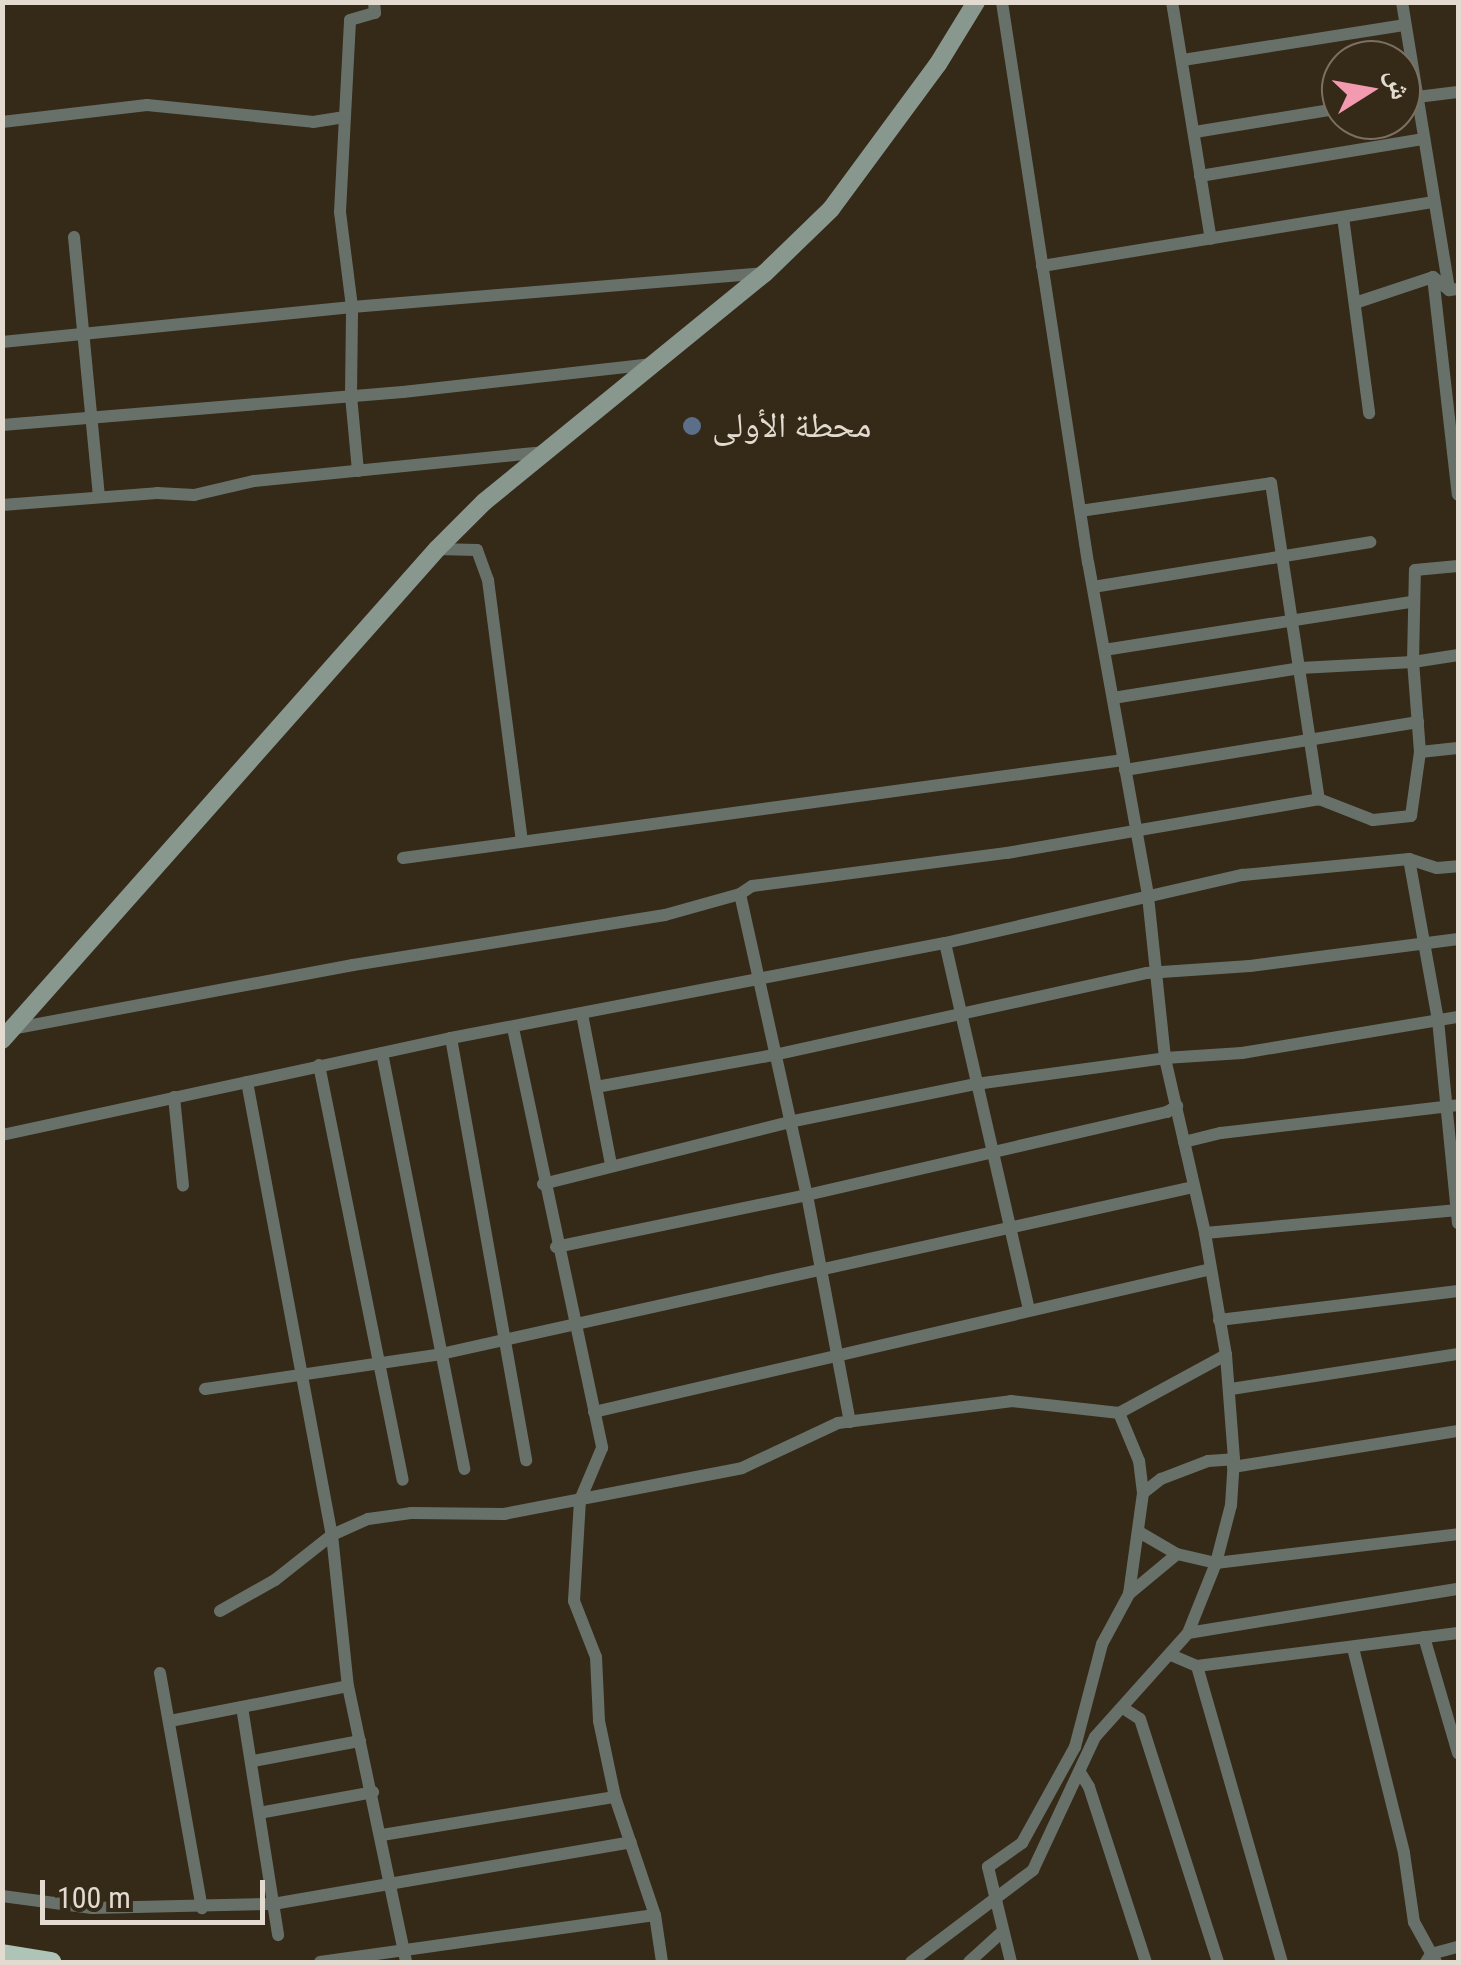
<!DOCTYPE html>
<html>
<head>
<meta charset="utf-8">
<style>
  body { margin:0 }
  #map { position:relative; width:1461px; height:1965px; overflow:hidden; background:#352918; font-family:"Roboto Condensed","Noto Naskh Arabic",sans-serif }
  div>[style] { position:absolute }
  .minor>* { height:12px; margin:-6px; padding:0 6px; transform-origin:6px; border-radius:6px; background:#67716a }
  .secondary>* { height:18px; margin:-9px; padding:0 9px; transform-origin:9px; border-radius:9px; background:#89988e }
  .trunk>* { height:20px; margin:-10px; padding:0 10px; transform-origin:10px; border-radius:10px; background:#aec4b6 }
  .dots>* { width:28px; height:28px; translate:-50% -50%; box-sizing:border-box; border:5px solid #352918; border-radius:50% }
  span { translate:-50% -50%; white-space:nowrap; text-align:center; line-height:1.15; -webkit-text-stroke:8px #352918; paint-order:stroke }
  .poi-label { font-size:35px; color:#e3dbd0 }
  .left { translate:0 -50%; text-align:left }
  .frame { position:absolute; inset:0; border:5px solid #e3dbd0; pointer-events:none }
  .north { position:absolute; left:1321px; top:40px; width:100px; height:100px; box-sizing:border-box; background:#352918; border:2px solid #7b7062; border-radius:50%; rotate:79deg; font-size:28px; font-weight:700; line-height:40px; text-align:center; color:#e3dbd0 }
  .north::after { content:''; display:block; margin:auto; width:35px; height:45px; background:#f29aaf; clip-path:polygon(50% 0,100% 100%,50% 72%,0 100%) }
  .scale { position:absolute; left:40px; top:1880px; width:225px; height:45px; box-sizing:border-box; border:5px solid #e3dbd0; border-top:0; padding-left:12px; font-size:30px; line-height:35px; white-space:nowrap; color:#e3dbd0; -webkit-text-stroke:8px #352918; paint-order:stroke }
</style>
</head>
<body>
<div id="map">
  <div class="minor">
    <i style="left:1172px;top:2px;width:240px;rotate:80.7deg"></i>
    <i style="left:1402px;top:2px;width:292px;rotate:80.7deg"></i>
    <i style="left:1183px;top:60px;width:225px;rotate:-9deg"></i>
    <i style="left:1401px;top:99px;width:57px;rotate:-7deg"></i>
    <i style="left:2px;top:122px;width:146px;rotate:-6.7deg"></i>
    <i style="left:147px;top:105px;width:167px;rotate:5.8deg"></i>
    <i style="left:313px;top:122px;width:32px;rotate:-9deg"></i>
    <i style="left:1195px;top:132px;width:148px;rotate:-9.3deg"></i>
    <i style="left:1200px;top:176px;width:227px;rotate:-9.4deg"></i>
    <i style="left:1343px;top:217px;width:198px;rotate:82.4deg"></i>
    <i style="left:74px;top:237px;width:261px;rotate:84.5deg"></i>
    <i style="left:1042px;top:266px;width:397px;rotate:-9.3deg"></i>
    <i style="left:1433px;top:277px;width:219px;rotate:83.5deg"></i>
    <i style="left:1355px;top:303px;width:82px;rotate:-18.4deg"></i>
    <i style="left:1433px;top:277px;width:21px;rotate:39deg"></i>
    <i style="left:1449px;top:290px;width:9px;rotate:-6deg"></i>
    <i style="left:2px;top:342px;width:352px;rotate:-5.7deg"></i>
    <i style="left:352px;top:307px;width:412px;rotate:-4.7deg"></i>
    <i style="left:2px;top:425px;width:402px;rotate:-4.7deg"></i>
    <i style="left:403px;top:392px;width:251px;rotate:-6.4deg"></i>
    <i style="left:358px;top:471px;width:76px;rotate:-95.3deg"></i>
    <i style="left:351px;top:395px;width:88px;rotate:-89.3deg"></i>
    <i style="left:352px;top:307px;width:96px;rotate:-97.2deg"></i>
    <i style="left:340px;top:212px;width:192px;rotate:-87deg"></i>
    <i style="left:350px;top:20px;width:26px;rotate:-16deg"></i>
    <i style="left:375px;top:13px;width:11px;rotate:-95deg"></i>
    <i style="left:2px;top:505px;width:155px;rotate:-4.4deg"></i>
    <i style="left:157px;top:493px;width:37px;rotate:3deg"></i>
    <i style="left:194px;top:495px;width:62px;rotate:-13.1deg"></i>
    <i style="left:254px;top:481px;width:293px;rotate:-5.7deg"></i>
    <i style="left:1080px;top:511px;width:193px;rotate:-8.3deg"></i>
    <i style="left:1271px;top:483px;width:320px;rotate:81.4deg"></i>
    <i style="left:437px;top:549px;width:40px;rotate:1.4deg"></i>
    <i style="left:477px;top:550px;width:32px;rotate:70deg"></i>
    <i style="left:488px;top:580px;width:263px;rotate:82.6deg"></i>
    <i style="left:1093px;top:587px;width:281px;rotate:-9.2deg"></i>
    <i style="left:1104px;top:650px;width:311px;rotate:-8.9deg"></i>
    <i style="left:1113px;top:698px;width:189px;rotate:-9.1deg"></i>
    <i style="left:1300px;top:668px;width:113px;rotate:-3deg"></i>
    <i style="left:1413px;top:662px;width:92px;rotate:-88.8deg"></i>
    <i style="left:1415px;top:570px;width:43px;rotate:-5.3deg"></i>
    <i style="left:1420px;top:752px;width:38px;rotate:-6deg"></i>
    <i style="left:1125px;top:770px;width:297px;rotate:-9.3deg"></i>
    <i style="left:403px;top:858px;width:727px;rotate:-7.75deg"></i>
    <i style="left:1409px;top:859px;width:164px;rotate:79.8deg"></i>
    <i style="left:1438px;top:1020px;width:204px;rotate:84.4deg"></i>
    <i style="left:740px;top:894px;width:308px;rotate:77.5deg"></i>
    <i style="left:807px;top:1195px;width:231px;rotate:79.3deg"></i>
    <i style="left:945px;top:943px;width:376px;rotate:77.1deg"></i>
    <i style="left:582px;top:1014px;width:154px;rotate:79.1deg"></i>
    <i style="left:513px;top:1028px;width:429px;rotate:78deg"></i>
    <i style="left:602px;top:1448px;width:56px;rotate:112.9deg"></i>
    <i style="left:580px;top:1500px;width:101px;rotate:93.4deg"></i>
    <i style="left:574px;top:1601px;width:60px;rotate:68.6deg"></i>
    <i style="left:596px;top:1657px;width:64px;rotate:87.3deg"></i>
    <i style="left:599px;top:1721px;width:78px;rotate:78.1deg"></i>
    <i style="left:615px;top:1797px;width:125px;rotate:71.3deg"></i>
    <i style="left:655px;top:1915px;width:48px;rotate:81.5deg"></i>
    <i style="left:11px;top:1029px;width:348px;rotate:-10.6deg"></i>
    <i style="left:353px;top:965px;width:316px;rotate:-9.1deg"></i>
    <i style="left:665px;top:915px;width:78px;rotate:-15.6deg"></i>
    <i style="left:740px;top:894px;width:14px;rotate:-34deg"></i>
    <i style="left:752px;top:886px;width:257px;rotate:-7.4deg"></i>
    <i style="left:1007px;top:853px;width:317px;rotate:-9.8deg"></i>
    <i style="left:1319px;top:799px;width:58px;rotate:21.3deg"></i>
    <i style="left:1373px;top:820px;width:38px;rotate:-6deg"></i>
    <i style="left:1411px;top:816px;width:65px;rotate:-82deg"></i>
    <i style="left:1420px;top:752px;width:90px;rotate:-94.4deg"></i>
    <i style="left:1413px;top:662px;width:46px;rotate:-8.8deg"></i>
    <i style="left:451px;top:1038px;width:429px;rotate:79.9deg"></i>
    <i style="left:382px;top:1053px;width:424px;rotate:78.8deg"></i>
    <i style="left:319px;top:1065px;width:423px;rotate:78.6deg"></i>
    <i style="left:247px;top:1082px;width:461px;rotate:79.4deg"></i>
    <i style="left:332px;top:1535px;width:152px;rotate:84deg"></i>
    <i style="left:348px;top:1686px;width:282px;rotate:78.1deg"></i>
    <i style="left:596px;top:1087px;width:181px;rotate:-10.2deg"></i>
    <i style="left:774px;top:1055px;width:382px;rotate:-12.4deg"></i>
    <i style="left:1147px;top:973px;width:103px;rotate:-3.9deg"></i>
    <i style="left:1250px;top:966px;width:210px;rotate:-7.4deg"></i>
    <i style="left:174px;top:1097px;width:89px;rotate:84.2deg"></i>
    <i style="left:2px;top:1135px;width:459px;rotate:-12.2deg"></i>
    <i style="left:451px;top:1038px;width:503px;rotate:-10.89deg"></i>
    <i style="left:945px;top:943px;width:306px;rotate:-12.9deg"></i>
    <i style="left:1243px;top:875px;width:167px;rotate:-5.5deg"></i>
    <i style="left:1409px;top:859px;width:29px;rotate:18deg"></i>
    <i style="left:1437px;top:868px;width:21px;rotate:-5deg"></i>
    <i style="left:1184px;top:1142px;width:38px;rotate:-14deg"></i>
    <i style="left:1221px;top:1133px;width:239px;rotate:-6.7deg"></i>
    <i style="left:543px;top:1184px;width:254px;rotate:-14.1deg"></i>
    <i style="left:789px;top:1122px;width:191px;rotate:-11.5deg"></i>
    <i style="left:976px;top:1084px;width:191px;rotate:-7.8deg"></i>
    <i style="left:1165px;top:1058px;width:77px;rotate:-3.7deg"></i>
    <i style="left:1242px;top:1053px;width:219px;rotate:-9.5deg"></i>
    <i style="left:1205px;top:1233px;width:254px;rotate:-5.2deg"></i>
    <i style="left:556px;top:1247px;width:256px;rotate:-11.7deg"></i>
    <i style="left:807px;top:1195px;width:369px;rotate:-13deg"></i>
    <i style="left:1167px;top:1112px;width:12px;rotate:-31deg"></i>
    <i style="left:1219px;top:1320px;width:241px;rotate:-6.9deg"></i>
    <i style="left:205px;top:1389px;width:239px;rotate:-8.4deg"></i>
    <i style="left:441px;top:1354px;width:770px;rotate:-12.52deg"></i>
    <i style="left:1231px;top:1389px;width:230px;rotate:-8.8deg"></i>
    <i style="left:594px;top:1412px;width:633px;rotate:-13.05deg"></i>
    <i style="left:1233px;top:1467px;width:228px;rotate:-9.1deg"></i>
    <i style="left:1143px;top:1493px;width:23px;rotate:-38deg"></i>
    <i style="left:1161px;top:1479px;width:50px;rotate:-21deg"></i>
    <i style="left:1208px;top:1461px;width:26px;rotate:-4deg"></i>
    <i style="left:1139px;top:1532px;width:44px;rotate:30.1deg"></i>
    <i style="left:1177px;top:1554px;width:40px;rotate:13deg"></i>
    <i style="left:1216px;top:1563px;width:244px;rotate:-6.8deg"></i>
    <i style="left:1129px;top:1594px;width:62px;rotate:-39.8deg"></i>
    <i style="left:220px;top:1611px;width:63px;rotate:-29.4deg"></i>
    <i style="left:275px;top:1580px;width:73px;rotate:-38.3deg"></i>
    <i style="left:332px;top:1535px;width:39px;rotate:-24deg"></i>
    <i style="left:368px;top:1519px;width:43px;rotate:-7.9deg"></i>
    <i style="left:411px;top:1513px;width:93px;rotate:0.6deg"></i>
    <i style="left:504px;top:1514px;width:242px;rotate:-10.9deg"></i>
    <i style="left:742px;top:1468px;width:106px;rotate:-25.1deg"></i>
    <i style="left:838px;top:1423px;width:174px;rotate:-7.2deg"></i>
    <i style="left:1011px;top:1401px;width:109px;rotate:6.3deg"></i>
    <i style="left:1119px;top:1413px;width:122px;rotate:-28.5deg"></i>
    <i style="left:1188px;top:1633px;width:274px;rotate:-9.3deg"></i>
    <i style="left:1424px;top:1637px;width:121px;rotate:73.7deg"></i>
    <i style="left:1353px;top:1648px;width:211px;rotate:76deg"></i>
    <i style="left:1404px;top:1853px;width:70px;rotate:81.8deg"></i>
    <i style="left:1414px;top:1922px;width:46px;rotate:61.2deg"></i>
    <i style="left:1171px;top:1655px;width:28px;rotate:23deg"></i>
    <i style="left:1197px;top:1666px;width:263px;rotate:-7.2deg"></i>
    <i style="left:1197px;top:1666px;width:308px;rotate:74deg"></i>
    <i style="left:160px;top:1673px;width:239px;rotate:79.9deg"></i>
    <i style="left:242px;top:1707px;width:231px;rotate:81deg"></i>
    <i style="left:1123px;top:1708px;width:20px;rotate:33deg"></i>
    <i style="left:1140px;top:1719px;width:255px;rotate:72.2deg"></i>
    <i style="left:170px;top:1721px;width:181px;rotate:-11.1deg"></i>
    <i style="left:253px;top:1761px;width:109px;rotate:-10.6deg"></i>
    <i style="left:1081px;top:1774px;width:15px;rotate:58deg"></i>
    <i style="left:1089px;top:1787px;width:184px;rotate:72deg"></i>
    <i style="left:259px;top:1813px;width:116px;rotate:-10.4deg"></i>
    <i style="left:382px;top:1835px;width:236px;rotate:-9.3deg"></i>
    <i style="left:2px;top:1896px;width:91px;rotate:7.6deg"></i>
    <i style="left:92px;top:1908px;width:181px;rotate:-1.3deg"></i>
    <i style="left:273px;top:1904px;width:363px;rotate:-9.8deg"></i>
    <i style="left:320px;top:1962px;width:338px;rotate:-8deg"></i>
    <i style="left:911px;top:1962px;width:153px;rotate:-37deg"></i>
    <i style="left:1033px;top:1870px;width:147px;rotate:-65deg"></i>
    <i style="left:1095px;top:1737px;width:140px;rotate:-48.2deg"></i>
    <i style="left:1188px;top:1633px;width:75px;rotate:-68.2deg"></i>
    <i style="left:1216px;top:1563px;width:60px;rotate:-75.5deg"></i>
    <i style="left:1231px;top:1505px;width:46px;rotate:-86.3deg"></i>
    <i style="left:1234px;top:1459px;width:104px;rotate:-94.4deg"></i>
    <i style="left:1226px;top:1355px;width:124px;rotate:-99.8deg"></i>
    <i style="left:1205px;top:1233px;width:180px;rotate:-102.9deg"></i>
    <i style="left:1165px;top:1058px;width:164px;rotate:-96deg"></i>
    <i style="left:1148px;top:895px;width:337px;rotate:-100.2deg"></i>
    <i style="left:1088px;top:563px;width:568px;rotate:-98.72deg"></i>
    <i style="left:969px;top:1962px;width:45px;rotate:-42.3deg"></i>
    <i style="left:1011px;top:1962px;width:98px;rotate:-103.6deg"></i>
    <i style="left:988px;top:1867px;width:42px;rotate:-35.2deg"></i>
    <i style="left:1022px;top:1843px;width:110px;rotate:-61.1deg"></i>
    <i style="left:1075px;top:1747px;width:106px;rotate:-75.3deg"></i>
    <i style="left:1102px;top:1644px;width:57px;rotate:-61.6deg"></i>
    <i style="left:1129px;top:1594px;width:102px;rotate:-82.1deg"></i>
    <i style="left:1143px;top:1493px;width:32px;rotate:-97deg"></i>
    <i style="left:1139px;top:1461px;width:52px;rotate:-112.6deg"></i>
    <i style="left:1426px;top:1962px;width:9px;rotate:-58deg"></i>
    <i style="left:1431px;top:1954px;width:28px;rotate:-15deg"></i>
  </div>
  <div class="secondary">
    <i style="left:2px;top:1040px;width:656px;rotate:-48.46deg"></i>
    <i style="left:437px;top:549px;width:66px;rotate:-45deg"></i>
    <i style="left:484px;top:502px;width:362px;rotate:-39.2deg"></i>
    <i style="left:765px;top:273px;width:92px;rotate:-44.1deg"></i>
    <i style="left:831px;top:209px;width:180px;rotate:-53.6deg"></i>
    <i style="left:938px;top:64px;width:73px;rotate:-58.5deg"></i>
  </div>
  <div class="trunk">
    <i style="left:2px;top:1954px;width:50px;rotate:9.3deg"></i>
  </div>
  <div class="dots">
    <i style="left:692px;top:426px;background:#5c6f8a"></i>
  </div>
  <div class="poi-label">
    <span class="left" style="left:712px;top:426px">محطة الأولى</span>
  </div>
  <div class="frame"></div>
  <div class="north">ش</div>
  <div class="scale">100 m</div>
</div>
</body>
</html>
